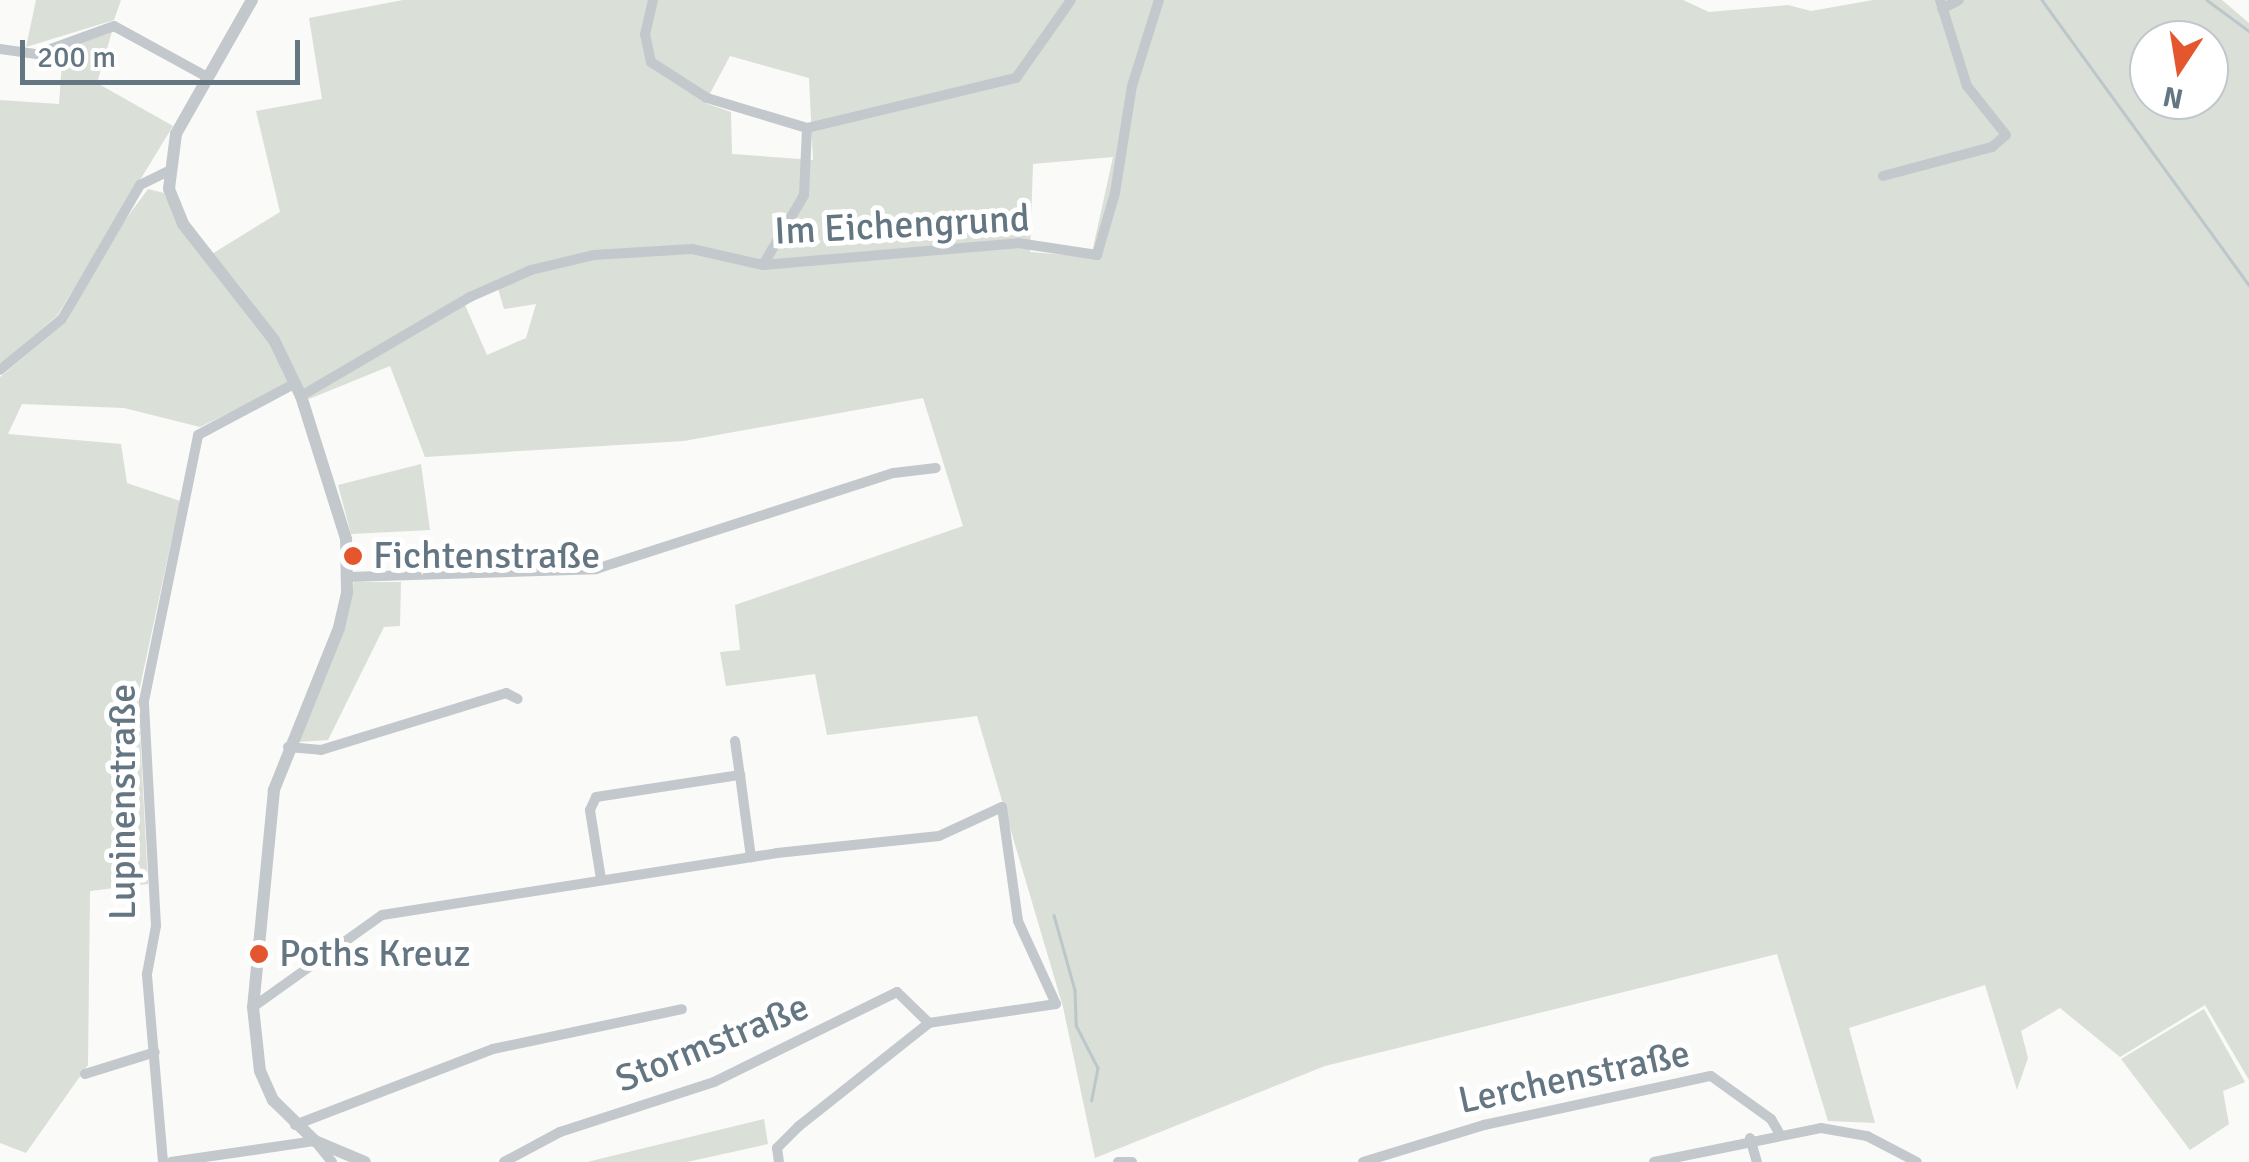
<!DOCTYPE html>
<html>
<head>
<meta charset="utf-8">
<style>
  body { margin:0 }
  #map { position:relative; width:2249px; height:1162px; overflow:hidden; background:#fafaf8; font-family:Signika,sans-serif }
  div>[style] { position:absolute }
  .green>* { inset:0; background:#dadfd7 }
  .stream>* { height:2.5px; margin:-1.25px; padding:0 1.25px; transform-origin:1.25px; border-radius:1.25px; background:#bbc7cb }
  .minor>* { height:10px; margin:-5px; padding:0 5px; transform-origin:5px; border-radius:5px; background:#c3c8cc }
  .tertiary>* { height:12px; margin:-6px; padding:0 6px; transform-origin:6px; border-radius:6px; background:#c3c8cc }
  .dots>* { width:28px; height:28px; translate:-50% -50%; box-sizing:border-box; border:5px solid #fff; border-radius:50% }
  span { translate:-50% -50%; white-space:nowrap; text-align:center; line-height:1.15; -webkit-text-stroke:10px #fff; paint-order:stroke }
  .street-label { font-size:38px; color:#657683 }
  .poi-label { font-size:38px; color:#657683 }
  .left { translate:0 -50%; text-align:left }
  .north { position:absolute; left:2129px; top:20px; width:100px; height:100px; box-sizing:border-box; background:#fff; border:2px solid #c1c8cd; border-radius:50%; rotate:192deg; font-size:28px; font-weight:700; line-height:40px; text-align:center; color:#657683 }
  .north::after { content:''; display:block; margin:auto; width:35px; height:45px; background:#e4572e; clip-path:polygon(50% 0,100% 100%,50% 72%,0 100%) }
  .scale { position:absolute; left:20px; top:40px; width:280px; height:45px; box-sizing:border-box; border:5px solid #657683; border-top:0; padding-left:12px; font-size:30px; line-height:35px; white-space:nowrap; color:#657683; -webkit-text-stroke:8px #fff; paint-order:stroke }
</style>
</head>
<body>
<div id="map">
  <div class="green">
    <i style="clip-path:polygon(36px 0,121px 0,114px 20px,26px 47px)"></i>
    <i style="clip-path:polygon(evenodd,403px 0,1683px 0,1709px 12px,1788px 5px,1811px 11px,1873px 0,2222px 0,2249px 23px,2249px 1080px,2205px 1005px,2120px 1057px,2060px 1008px,2021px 1031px,2028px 1058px,2017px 1090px,1985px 985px,1849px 1028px,1875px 1123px,1828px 1121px,1777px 954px,1325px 1066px,1095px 1158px,1063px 1007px,977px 716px,827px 735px,815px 674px,726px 686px,720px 652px,740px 650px,735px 605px,963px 526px,923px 398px,684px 441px,425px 457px,390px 366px,309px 399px,297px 380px,200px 427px,124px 408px,22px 404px,8px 434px,121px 444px,127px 483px,180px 501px,138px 696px,148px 884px,90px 891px,88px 1065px,26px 1153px,0 1143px,0 377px,67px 321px,108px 243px,148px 189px,164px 193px,180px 227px,212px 254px,280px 212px,256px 111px,322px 99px,309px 18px,403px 0,2149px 40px,2209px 40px,2209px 100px,2149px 100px,2149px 40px,403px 0,730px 56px,809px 78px,813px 160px,732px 154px,731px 112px,705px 103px,730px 56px,403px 0,1113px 157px,1091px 257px,1030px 252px,1033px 164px,1113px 157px,403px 0,496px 282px,504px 309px,536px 304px,526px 338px,487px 355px,461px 296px,496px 282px)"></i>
    <i style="clip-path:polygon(112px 32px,97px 83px,173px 126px,57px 316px,0 364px,0 100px,59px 104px,63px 49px)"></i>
    <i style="clip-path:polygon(421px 464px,430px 530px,351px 534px,338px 485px)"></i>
    <i style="clip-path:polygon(354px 582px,401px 582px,400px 626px,384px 627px,328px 740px,298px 742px)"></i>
    <i style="clip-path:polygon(2204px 1009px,2245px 1082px,2223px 1091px,2229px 1124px,2190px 1150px,2121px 1059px)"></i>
    <i style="clip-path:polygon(764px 1119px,768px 1144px,687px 1162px,587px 1162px)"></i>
  </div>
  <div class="stream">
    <i style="left:2042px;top:0;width:352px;rotate:54deg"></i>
    <i style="left:2207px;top:0;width:52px;rotate:36.4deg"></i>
    <i style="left:1054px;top:915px;width:78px;rotate:74.4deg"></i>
    <i style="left:1075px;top:990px;width:35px;rotate:88deg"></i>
    <i style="left:1076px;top:1025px;width:48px;rotate:62.9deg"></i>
    <i style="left:1098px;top:1068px;width:33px;rotate:101deg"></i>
  </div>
  <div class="minor">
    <i style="left:653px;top:0;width:35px;rotate:103deg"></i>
    <i style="left:645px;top:34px;width:29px;rotate:78deg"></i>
    <i style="left:651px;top:62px;width:67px;rotate:32.7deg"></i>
    <i style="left:707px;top:98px;width:104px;rotate:16.7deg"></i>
    <i style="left:807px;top:128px;width:215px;rotate:-13.5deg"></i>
    <i style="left:1016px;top:78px;width:95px;rotate:-54.8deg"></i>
    <i style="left:1942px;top:9px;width:19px;rotate:-28deg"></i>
    <i style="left:0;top:49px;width:37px;rotate:8deg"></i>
    <i style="left:37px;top:54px;width:82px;rotate:-20deg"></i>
    <i style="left:114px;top:26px;width:106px;rotate:28.7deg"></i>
    <i style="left:1883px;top:176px;width:113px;rotate:-14.9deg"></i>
    <i style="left:1992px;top:147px;width:18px;rotate:-41deg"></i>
    <i style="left:2006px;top:135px;width:63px;rotate:-128.5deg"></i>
    <i style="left:1967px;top:86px;width:90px;rotate:-107.4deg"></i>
    <i style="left:763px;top:265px;width:81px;rotate:-59.6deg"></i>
    <i style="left:804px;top:195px;width:67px;rotate:-87.4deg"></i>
    <i style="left:0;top:370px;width:80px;rotate:-39.4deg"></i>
    <i style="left:62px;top:319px;width:155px;rotate:-59.8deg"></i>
    <i style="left:140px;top:185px;width:30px;rotate:-26deg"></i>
    <i style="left:301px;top:396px;width:196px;rotate:-30.4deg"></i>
    <i style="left:470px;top:297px;width:67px;rotate:-23.9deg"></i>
    <i style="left:531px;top:270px;width:65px;rotate:-13.4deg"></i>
    <i style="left:594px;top:255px;width:98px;rotate:-3.5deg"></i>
    <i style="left:692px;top:249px;width:73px;rotate:12.7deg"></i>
    <i style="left:763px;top:265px;width:256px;rotate:-4.9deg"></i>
    <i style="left:1018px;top:243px;width:80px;rotate:8.6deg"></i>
    <i style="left:1097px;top:255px;width:65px;rotate:-73.8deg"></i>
    <i style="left:1115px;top:193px;width:108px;rotate:-81deg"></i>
    <i style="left:1132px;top:86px;width:90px;rotate:-72.6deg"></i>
    <i style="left:348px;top:577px;width:248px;rotate:-1.8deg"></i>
    <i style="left:596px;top:569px;width:313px;rotate:-17.9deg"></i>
    <i style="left:894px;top:473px;width:42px;rotate:-6.8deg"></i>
    <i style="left:735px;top:741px;width:34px;rotate:82deg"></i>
    <i style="left:288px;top:747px;width:33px;rotate:5deg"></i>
    <i style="left:321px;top:750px;width:194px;rotate:-17.1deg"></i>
    <i style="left:506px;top:693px;width:13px;rotate:27deg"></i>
    <i style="left:601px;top:879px;width:70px;rotate:-99.1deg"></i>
    <i style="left:590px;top:810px;width:14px;rotate:-65deg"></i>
    <i style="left:596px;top:797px;width:146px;rotate:-8.7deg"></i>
    <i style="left:740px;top:775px;width:83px;rotate:82.4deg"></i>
    <i style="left:253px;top:1007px;width:158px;rotate:-35.5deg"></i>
    <i style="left:382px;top:915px;width:400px;rotate:-8.9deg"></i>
    <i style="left:777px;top:853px;width:163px;rotate:-6deg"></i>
    <i style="left:939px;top:836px;width:69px;rotate:-24.7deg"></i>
    <i style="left:1002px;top:807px;width:115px;rotate:82deg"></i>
    <i style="left:1018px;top:921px;width:91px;rotate:65.4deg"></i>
    <i style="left:1056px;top:1004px;width:128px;rotate:171.5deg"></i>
    <i style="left:929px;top:1023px;width:167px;rotate:141.6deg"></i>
    <i style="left:798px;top:1127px;width:30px;rotate:135deg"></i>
    <i style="left:777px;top:1148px;width:14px;rotate:82deg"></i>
    <i style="left:85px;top:1074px;width:73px;rotate:-17.4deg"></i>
    <i style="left:295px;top:1125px;width:212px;rotate:-21deg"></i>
    <i style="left:493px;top:1049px;width:193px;rotate:-11.9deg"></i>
    <i style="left:1750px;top:1138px;width:25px;rotate:74deg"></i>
    <i style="left:163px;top:1162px;width:189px;rotate:-94.9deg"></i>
    <i style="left:147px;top:974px;width:49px;rotate:-79.4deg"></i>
    <i style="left:156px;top:926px;width:225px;rotate:-93.1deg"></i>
    <i style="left:144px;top:701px;width:271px;rotate:-78.5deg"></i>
    <i style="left:198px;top:435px;width:111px;rotate:-28deg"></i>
    <i style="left:171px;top:1162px;width:146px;rotate:-8.3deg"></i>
    <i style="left:315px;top:1141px;width:27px;rotate:51deg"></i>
    <i style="left:504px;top:1162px;width:64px;rotate:-28.2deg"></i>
    <i style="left:560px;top:1132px;width:162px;rotate:-18deg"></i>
    <i style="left:714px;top:1082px;width:204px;rotate:-26.2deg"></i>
    <i style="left:897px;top:992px;width:45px;rotate:44.1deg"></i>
    <i style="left:1118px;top:1162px;width:14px"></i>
    <i style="left:1363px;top:1162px;width:127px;rotate:-17deg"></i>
    <i style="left:1484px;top:1125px;width:232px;rotate:-12.2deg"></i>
    <i style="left:1711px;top:1076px;width:74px;rotate:35.6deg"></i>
    <i style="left:1771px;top:1119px;width:16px;rotate:60deg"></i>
    <i style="left:1654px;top:1162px;width:170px;rotate:-11.5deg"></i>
    <i style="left:1821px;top:1128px;width:47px;rotate:9.9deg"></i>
    <i style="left:1867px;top:1136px;width:56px;rotate:27.5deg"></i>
  </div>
  <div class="tertiary">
    <i style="left:252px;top:0;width:154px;rotate:119.6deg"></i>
    <i style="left:176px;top:134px;width:55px;rotate:97.3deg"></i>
    <i style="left:169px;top:189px;width:38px;rotate:68deg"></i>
    <i style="left:183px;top:224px;width:147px;rotate:51.9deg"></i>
    <i style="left:274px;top:340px;width:62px;rotate:64.3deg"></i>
    <i style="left:301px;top:396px;width:150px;rotate:72.5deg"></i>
    <i style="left:346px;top:539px;width:54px;rotate:88.9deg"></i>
    <i style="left:347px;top:593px;width:36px;rotate:103deg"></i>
    <i style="left:339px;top:628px;width:175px;rotate:111.9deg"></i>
    <i style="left:274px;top:790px;width:218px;rotate:95.5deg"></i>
    <i style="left:253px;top:1007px;width:64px;rotate:83.8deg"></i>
    <i style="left:260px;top:1071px;width:32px;rotate:66deg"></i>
    <i style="left:273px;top:1100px;width:59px;rotate:44.3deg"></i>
    <i style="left:315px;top:1141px;width:54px;rotate:22.8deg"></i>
  </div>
  <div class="dots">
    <i style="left:353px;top:556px;background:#e4572e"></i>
    <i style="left:259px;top:954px;background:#e4572e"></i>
  </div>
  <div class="street-label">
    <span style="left:902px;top:225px;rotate:-3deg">Im Eichengrund</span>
    <span style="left:123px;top:802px;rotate:-90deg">Lupinenstraße</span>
    <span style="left:712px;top:1043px;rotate:-22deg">Stormstraße</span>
    <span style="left:1574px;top:1077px;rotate:-12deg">Lerchenstraße</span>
  </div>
  <div class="poi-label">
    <span class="left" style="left:373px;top:556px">Fichtenstraße</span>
    <span class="left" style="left:279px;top:954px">Poths Kreuz</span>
  </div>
  <div class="north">N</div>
  <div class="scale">200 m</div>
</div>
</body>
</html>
